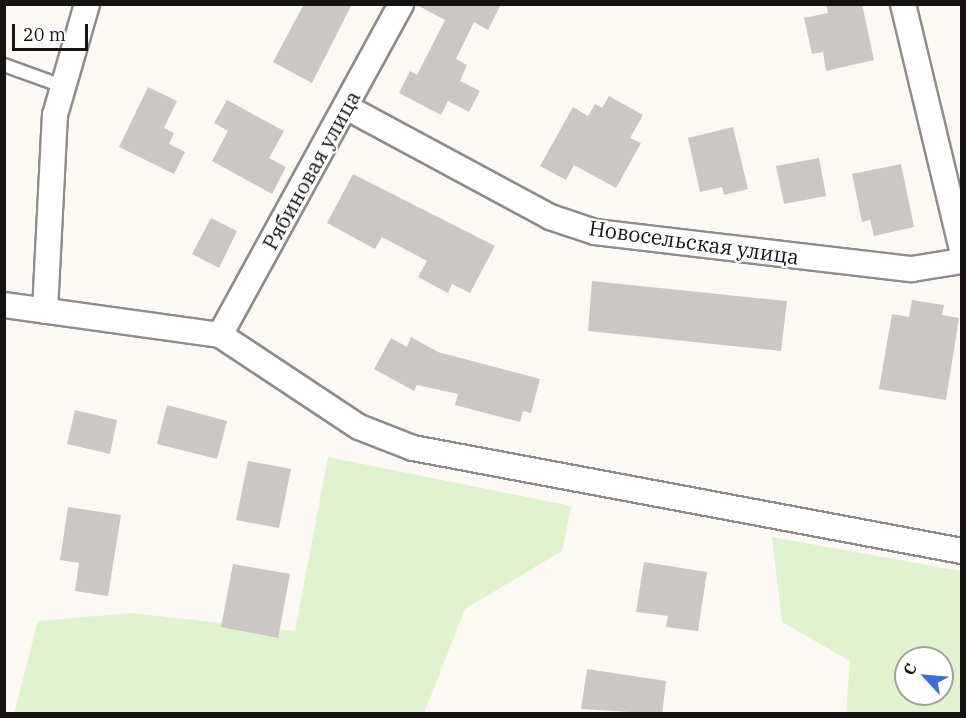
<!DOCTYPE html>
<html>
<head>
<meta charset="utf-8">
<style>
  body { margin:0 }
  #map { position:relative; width:966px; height:718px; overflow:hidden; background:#fcf9f5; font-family:"IBM Plex Serif",serif }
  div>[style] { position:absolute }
  .green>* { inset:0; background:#def3ce }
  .building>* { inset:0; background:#cac7c4 }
  .roads { filter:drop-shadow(2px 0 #8f8c8a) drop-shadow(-2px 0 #8f8c8a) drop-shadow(0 2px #8f8c8a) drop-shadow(0 -2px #8f8c8a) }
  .lane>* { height:12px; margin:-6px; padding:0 6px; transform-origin:6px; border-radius:6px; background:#fff }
  .street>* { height:24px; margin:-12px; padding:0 12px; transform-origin:12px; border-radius:12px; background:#fff }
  span { translate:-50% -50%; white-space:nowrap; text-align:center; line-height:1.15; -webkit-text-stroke:4.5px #fff; paint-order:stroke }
  .street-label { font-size:21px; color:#151413 }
  .frame { position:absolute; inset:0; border:6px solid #151413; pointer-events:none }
  .north { position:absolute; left:894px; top:646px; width:60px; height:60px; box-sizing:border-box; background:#fff; border:2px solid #a1a1a1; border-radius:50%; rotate:296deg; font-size:16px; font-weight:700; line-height:24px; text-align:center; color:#151413 }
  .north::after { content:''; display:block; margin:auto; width:21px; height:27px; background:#416cde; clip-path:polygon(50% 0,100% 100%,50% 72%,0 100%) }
  .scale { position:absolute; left:12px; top:24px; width:76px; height:27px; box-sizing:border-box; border:3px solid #151413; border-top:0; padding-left:8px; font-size:18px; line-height:21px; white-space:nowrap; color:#151413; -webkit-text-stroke:4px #fff; paint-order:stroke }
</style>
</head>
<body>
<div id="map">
  <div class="green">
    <i style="clip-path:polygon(328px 457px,571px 506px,562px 551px,465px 609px,424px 713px,14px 714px,38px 621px,131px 613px,295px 631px)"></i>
    <i style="clip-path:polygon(evenodd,772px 537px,961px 571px,961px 713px,846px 713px,850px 661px,782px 622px,772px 537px,906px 658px,942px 658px,942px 694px,906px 694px,906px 658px)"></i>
  </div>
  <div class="building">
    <i style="clip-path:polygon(304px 4px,352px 4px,312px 83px,273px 62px)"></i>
    <i style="clip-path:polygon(415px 4px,501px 4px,488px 30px,474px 22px,456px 59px,467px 65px,460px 81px,480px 91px,469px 112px,448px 101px,441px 115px,399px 93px,410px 71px,417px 75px,445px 20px)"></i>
    <i style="clip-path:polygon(826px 4px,862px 4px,874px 60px,826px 71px,823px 52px,812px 54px,804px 18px,828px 13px)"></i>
    <i style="clip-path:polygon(148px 87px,177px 101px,164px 128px,174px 133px,169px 144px,185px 152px,174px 174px,119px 147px)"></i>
    <i style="clip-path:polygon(609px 96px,643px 115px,630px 138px,641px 143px,616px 188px,574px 165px,566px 180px,540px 166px,573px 107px,588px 116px,595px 104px,602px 108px)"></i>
    <i style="clip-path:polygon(227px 100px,284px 131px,269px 158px,286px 167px,272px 194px,212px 161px,228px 131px,214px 123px)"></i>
    <i style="clip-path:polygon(733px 127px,748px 189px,724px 195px,722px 187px,700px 192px,688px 138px)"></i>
    <i style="clip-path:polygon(819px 158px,826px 196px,784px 204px,776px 166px)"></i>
    <i style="clip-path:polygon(901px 164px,914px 227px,874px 236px,870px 220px,862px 222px,852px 174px)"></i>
    <i style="clip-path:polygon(353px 174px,495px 246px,470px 293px,452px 284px,448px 293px,418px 277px,427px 261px,382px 237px,375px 249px,327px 223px)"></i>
    <i style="clip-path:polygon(211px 218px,237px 231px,219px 268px,192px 254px)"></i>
    <i style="clip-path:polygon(592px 281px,787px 301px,781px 351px,588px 331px)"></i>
    <i style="clip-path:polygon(912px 300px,944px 305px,942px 315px,959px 318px,946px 400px,879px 389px,892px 314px,909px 317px)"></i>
    <i style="clip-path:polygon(411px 337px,438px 352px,540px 379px,531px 413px,523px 411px,520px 422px,455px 405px,458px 394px,417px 385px,414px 391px,374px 369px,391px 338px,407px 347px)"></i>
    <i style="clip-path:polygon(167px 405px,227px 421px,217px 459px,157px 444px)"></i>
    <i style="clip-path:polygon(75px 410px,117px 420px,110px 454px,67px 444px)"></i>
    <i style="clip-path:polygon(248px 461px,291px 469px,279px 528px,236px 520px)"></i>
    <i style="clip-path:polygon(68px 507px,121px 515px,108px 596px,75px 591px,79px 563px,60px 560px)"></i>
    <i style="clip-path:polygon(644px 562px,707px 572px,698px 631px,666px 627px,668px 616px,636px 612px)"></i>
    <i style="clip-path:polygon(233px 564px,290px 574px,278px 638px,221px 627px)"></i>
    <i style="clip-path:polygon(587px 669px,666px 681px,662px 714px,581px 709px)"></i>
  </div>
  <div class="roads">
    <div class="lane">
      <i style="left:4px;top:65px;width:62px;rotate:19.9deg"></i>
    </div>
    <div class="street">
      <i style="left:903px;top:4px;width:253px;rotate:76.5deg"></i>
      <i style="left:346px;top:107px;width:232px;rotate:28.3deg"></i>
      <i style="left:550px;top:217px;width:47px;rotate:18.4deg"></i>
      <i style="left:595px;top:232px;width:319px;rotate:6.7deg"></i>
      <i style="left:912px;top:269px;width:51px;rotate:-9.1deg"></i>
      <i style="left:4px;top:305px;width:218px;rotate:7.9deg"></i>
      <i style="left:220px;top:335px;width:167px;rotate:33.5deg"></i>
      <i style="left:359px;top:427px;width:58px;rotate:21.3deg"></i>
      <i style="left:413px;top:448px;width:559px;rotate:10.63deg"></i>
      <i style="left:45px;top:311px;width:196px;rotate:-87.1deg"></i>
      <i style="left:55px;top:115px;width:116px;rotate:-73.9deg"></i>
      <i style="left:220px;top:335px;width:377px;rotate:-61.3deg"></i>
    </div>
  </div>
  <div class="street-label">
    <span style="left:311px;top:170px;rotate:-61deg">Рябиновая улица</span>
    <span style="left:694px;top:242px;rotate:8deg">Новосельская улица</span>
  </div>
  <div class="frame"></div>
  <div class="north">С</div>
  <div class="scale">20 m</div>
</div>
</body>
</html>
